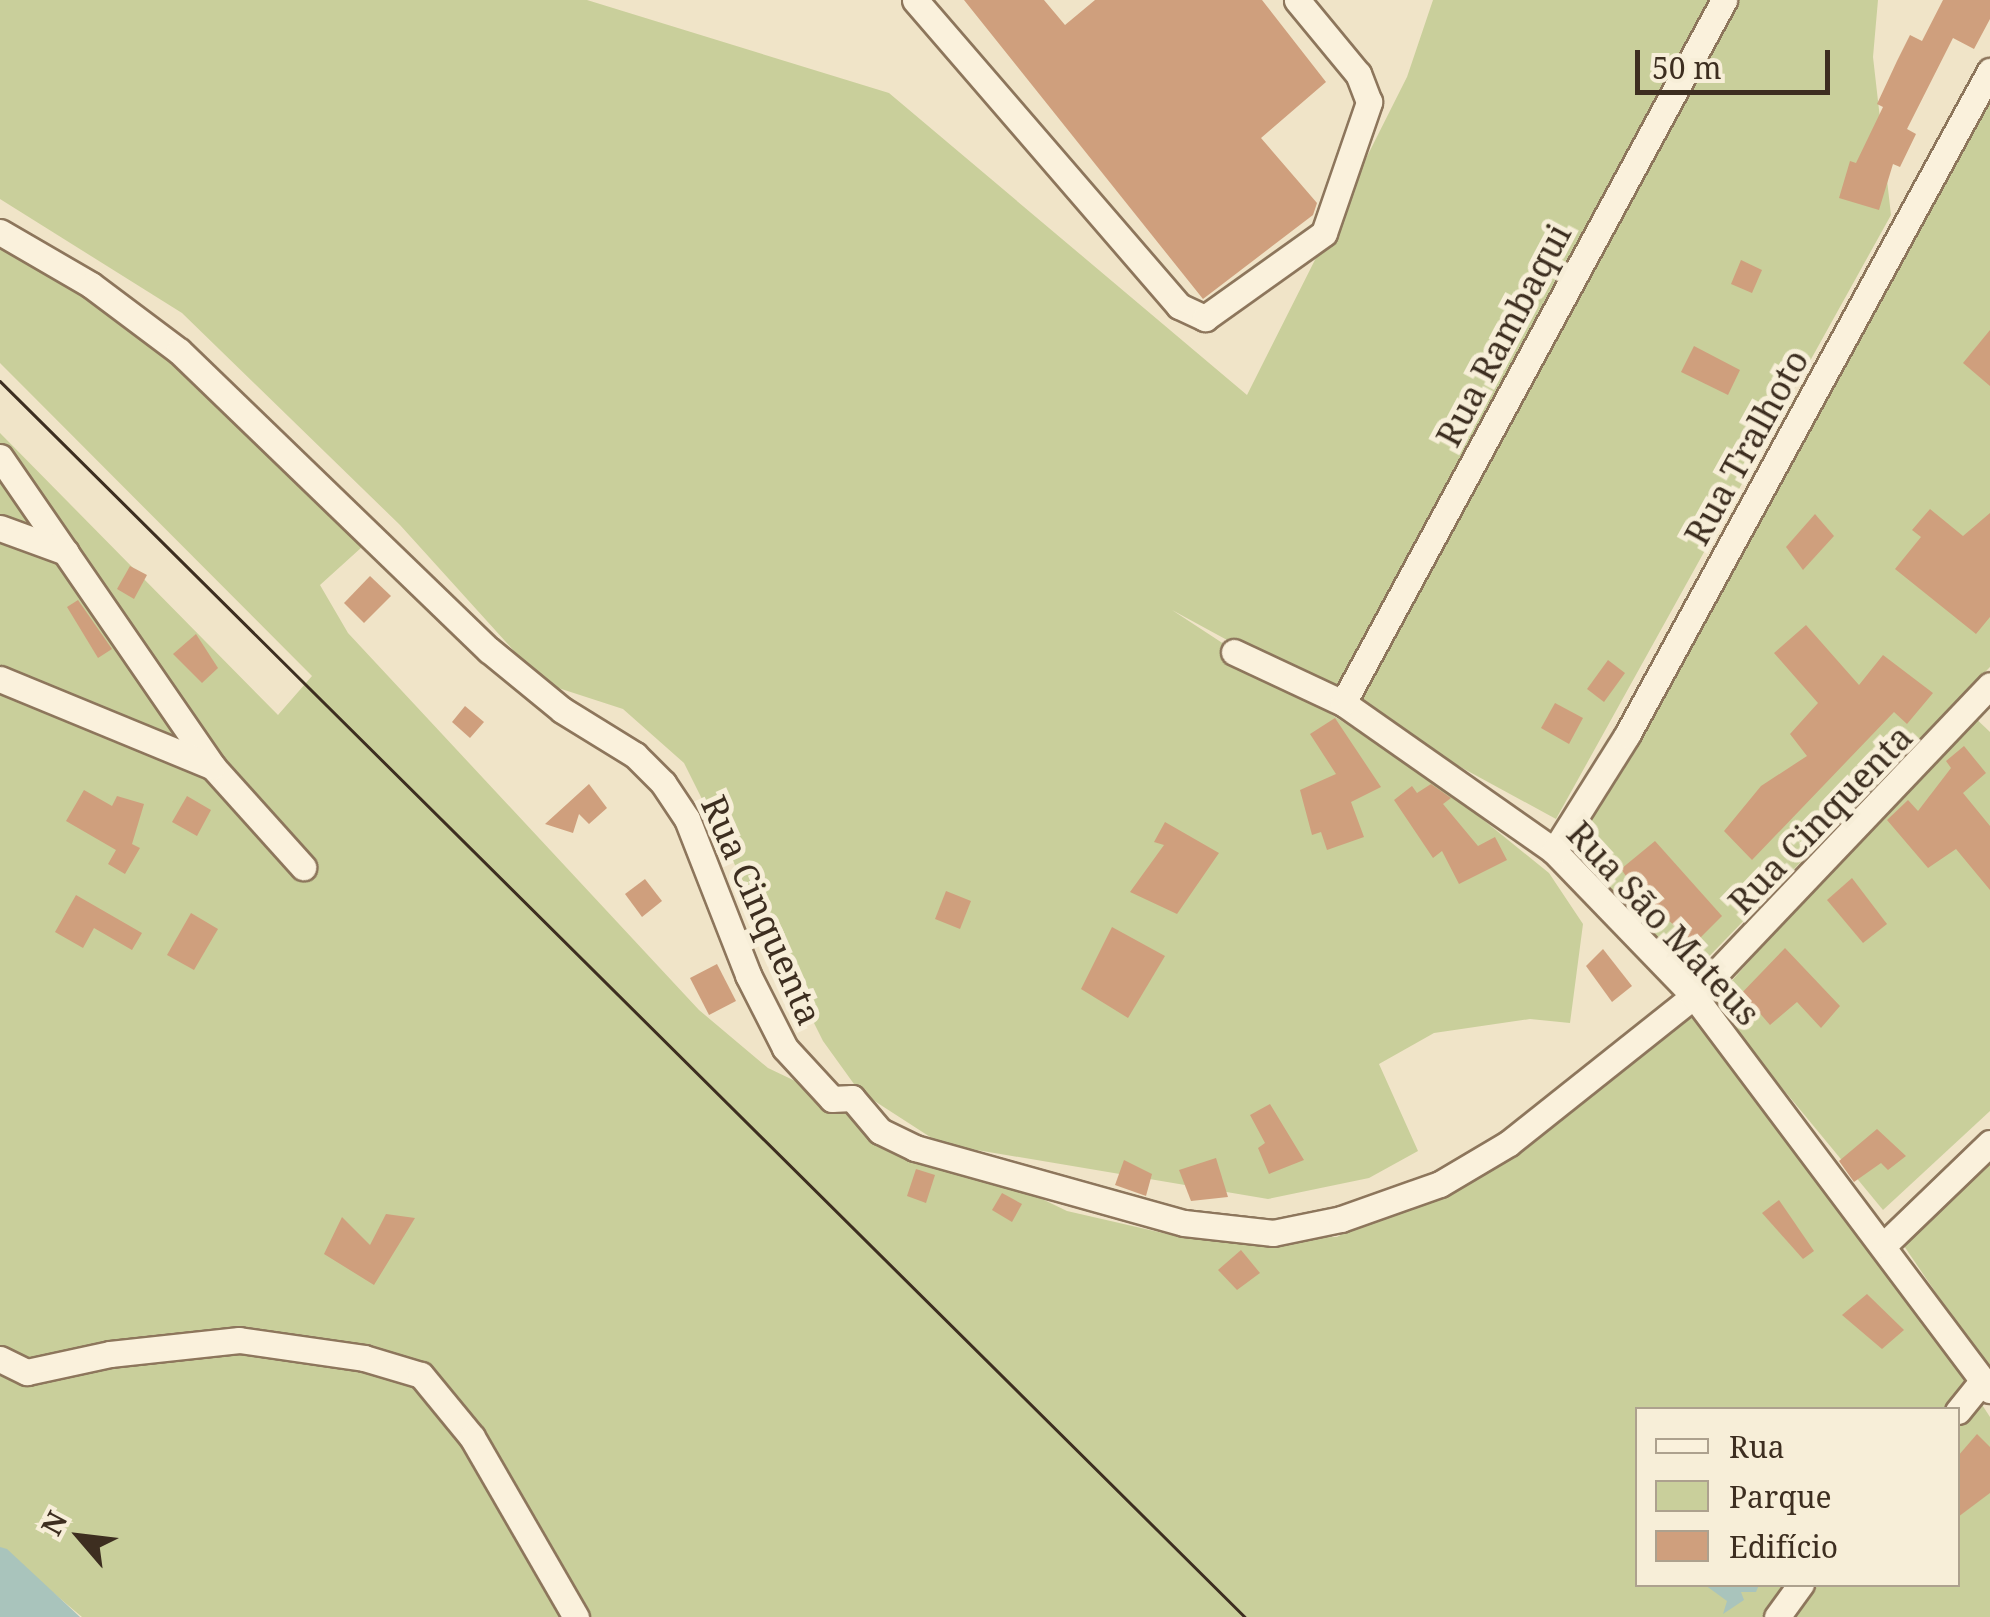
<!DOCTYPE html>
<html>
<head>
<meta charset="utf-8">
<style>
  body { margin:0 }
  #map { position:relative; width:1990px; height:1617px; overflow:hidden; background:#f0e4c8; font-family:"Noto Serif",serif }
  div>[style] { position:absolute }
  .green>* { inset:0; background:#c9cf9b }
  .water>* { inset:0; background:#a9c4bc }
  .building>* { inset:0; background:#cf9f7d }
  .roads { filter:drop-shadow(2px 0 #8d765c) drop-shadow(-2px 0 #8d765c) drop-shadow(0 2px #8d765c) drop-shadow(0 -2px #8d765c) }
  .minor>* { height:25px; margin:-12.5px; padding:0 12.5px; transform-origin:12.5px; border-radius:12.5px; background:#faf1dc }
  .tram>* { height:2.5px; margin:-1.25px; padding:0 1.25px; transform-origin:1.25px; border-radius:1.25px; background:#3d2e20 }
  span { translate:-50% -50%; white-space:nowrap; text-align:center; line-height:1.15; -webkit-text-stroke:10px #f7eed8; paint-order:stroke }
  .street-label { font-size:35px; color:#3d2e20 }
  .legend { position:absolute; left:1635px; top:1407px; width:325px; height:180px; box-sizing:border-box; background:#f7eed8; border:2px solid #ada18e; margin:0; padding:12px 18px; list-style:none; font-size:30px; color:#3d2e20 }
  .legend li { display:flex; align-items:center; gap:20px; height:50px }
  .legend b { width:50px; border:2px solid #ada18e }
  .north { position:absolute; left:30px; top:1487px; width:100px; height:100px; -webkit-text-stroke:8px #f7eed8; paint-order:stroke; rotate:298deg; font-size:28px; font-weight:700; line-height:40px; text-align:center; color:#3d2e20 }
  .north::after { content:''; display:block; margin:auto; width:35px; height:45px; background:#3d2e20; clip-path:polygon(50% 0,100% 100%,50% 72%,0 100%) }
  .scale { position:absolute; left:1635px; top:50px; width:195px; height:45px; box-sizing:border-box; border:5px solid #3d2e20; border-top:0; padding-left:12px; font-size:30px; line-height:35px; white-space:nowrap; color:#3d2e20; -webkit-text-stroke:8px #f7eed8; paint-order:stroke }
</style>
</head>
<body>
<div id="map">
  <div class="green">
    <i style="clip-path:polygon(0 0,587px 0,889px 93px,1247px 395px,1407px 77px,1433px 0,1878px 0,1873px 57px,1891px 215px,1556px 819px,1172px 610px,1444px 788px,1549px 873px,1583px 924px,1570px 1023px,1530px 1019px,1434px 1033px,1379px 1064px,1418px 1151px,1369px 1178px,1268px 1199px,941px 1144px,859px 1091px,823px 1041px,684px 763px,623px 709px,543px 683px,400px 525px,182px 313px,0 199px)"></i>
    <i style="clip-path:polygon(1990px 102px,1990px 667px,1693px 973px,1562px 850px,1895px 256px)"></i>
    <i style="clip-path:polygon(evenodd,0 246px,71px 286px,162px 355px,362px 547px,320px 585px,348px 633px,699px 1010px,768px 1068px,1067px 1211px,1189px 1239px,1337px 1237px,1530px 1127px,1694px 996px,1841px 1189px,1990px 1417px,1990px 1617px,82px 1617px,0 1548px,0 433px,278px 715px,312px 676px,0 363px,0 246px,1638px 1410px,1958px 1410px,1958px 1584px,1638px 1584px,1638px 1410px)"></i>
    <i style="clip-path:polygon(1970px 713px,1990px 732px,1990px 1111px,1883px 1210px,1712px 1003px)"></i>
    <i style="clip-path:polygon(1990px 1163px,1990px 1372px,1904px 1246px)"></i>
  </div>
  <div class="water">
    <i style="clip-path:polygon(0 1547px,7px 1549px,80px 1617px,0 1617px)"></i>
    <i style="clip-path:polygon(1705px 1585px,1705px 1584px,1759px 1585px,1756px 1592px,1741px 1592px,1744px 1600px,1723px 1614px,1727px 1601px)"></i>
  </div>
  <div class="building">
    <i style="clip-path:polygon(964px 0,1044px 0,1065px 25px,1095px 0,1262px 0,1326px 82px,1261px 138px,1317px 203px,1313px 215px,1203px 299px)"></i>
    <i style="clip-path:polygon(1943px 0,1990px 0,1990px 19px,1974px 49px,1953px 38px,1907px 129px,1916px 134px,1900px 167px,1893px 164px,1879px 210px,1839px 198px,1850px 161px,1856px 163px,1883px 107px,1877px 104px,1897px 61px,1910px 35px,1922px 41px)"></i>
    <i style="clip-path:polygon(1741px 260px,1762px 270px,1752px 293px,1731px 284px)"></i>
    <i style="clip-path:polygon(1990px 330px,1990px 386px,1963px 363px)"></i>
    <i style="clip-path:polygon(1694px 346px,1740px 370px,1728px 395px,1681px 372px)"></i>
    <i style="clip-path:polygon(1930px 509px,1963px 536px,1990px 513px,1990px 617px,1976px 634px,1895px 569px,1921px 537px,1912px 530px)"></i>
    <i style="clip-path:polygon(1815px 514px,1834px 536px,1803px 570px,1786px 547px)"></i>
    <i style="clip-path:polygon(130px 566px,147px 575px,134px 599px,117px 589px)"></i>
    <i style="clip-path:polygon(370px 576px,391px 596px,364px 623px,344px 603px)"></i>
    <i style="clip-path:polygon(78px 600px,112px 649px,98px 658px,67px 607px)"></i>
    <i style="clip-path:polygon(1806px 625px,1859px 685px,1883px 655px,1933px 693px,1907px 724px,1894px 712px,1752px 860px,1724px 831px,1761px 786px,1807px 756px,1790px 734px,1818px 703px,1774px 653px)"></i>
    <i style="clip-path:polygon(196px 634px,218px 668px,202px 683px,173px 654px)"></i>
    <i style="clip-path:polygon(1608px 660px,1625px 673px,1604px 702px,1587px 689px)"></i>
    <i style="clip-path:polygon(1555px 703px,1583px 718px,1569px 744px,1541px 728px)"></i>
    <i style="clip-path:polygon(465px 706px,484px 722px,470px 738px,452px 722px)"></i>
    <i style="clip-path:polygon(1335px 718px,1381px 787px,1351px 802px,1364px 837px,1327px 850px,1321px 832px,1312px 835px,1300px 790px,1336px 774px,1310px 734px)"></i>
    <i style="clip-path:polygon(1964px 746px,1986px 773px,1963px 793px,1990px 826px,1990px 890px,1956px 849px,1928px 868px,1887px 820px,1908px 800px,1918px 811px,1951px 768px,1946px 761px)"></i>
    <i style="clip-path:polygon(589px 784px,607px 808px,589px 824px,579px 814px,573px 833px,545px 824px)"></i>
    <i style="clip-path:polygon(1431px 784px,1451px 798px,1443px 804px,1478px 846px,1495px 837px,1507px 860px,1459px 884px,1442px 851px,1433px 858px,1394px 800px,1412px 786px,1417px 793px)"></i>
    <i style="clip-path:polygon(84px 790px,112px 806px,117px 796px,144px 804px,132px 844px,140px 848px,125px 874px,108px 864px,116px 850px,66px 821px)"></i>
    <i style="clip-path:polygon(187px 796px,211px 810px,197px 836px,172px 822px)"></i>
    <i style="clip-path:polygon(727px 820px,738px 841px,717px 852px,709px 830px)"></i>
    <i style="clip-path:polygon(1165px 822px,1219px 853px,1177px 914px,1130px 892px,1164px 845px,1154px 842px)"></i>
    <i style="clip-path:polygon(1655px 841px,1722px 916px,1695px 943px,1641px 897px,1621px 869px)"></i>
    <i style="clip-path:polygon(1852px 878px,1887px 924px,1863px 943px,1827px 900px)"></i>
    <i style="clip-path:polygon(645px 879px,662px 901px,642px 917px,625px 894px)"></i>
    <i style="clip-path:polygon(946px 891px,971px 901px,960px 929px,935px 919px)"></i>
    <i style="clip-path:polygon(76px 895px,142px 933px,132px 950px,94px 928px,83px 948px,55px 932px)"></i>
    <i style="clip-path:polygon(191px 913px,218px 929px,194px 970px,167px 955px)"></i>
    <i style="clip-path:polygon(1112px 927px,1165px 956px,1128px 1018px,1081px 989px)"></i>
    <i style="clip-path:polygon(1785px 948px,1840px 1006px,1821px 1028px,1797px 1002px,1770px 1025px,1757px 1010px,1748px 1018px,1736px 999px)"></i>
    <i style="clip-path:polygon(1603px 949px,1632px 986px,1612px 1002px,1586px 966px)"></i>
    <i style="clip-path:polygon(717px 964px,736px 1001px,709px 1015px,690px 978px)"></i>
    <i style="clip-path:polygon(1270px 1104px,1304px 1160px,1269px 1174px,1258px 1148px,1265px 1143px,1250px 1115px)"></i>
    <i style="clip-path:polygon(1877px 1129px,1906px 1156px,1888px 1170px,1881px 1163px,1854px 1182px,1839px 1161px)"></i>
    <i style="clip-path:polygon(1216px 1158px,1228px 1197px,1191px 1201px,1179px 1170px)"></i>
    <i style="clip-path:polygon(1124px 1160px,1152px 1174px,1146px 1196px,1115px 1185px)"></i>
    <i style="clip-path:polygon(916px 1169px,935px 1175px,926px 1203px,907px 1196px)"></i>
    <i style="clip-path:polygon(1002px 1193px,1022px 1204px,1012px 1222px,992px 1210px)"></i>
    <i style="clip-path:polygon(1779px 1200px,1814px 1251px,1803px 1259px,1762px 1213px)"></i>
    <i style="clip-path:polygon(386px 1214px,415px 1218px,374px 1285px,324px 1254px,342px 1217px,370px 1245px)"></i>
    <i style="clip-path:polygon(1241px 1250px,1260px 1273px,1237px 1290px,1218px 1270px)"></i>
    <i style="clip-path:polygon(1867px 1294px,1904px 1330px,1882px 1349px,1842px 1315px)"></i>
    <i style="clip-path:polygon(1977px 1434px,1990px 1447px,1990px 1493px,1958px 1517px,1958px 1456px)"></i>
  </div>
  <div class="roads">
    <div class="minor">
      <i style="left:915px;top:0;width:404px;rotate:49.2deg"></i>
      <i style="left:1179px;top:306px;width:29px;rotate:25deg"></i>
      <i style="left:1205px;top:318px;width:146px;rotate:-35.5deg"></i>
      <i style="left:1324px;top:233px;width:139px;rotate:-71deg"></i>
      <i style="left:1369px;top:102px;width:30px;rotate:-111deg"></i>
      <i style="left:1358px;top:74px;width:96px;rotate:-129.5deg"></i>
      <i style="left:0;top:232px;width:105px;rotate:30.2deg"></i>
      <i style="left:91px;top:285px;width:110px;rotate:36.9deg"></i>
      <i style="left:179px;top:351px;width:431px;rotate:44deg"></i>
      <i style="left:489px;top:650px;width:94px;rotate:39.4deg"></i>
      <i style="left:562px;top:710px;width:86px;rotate:31.7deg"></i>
      <i style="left:635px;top:755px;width:40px;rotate:45deg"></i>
      <i style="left:663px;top:783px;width:43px;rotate:56.3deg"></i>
      <i style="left:687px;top:819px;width:168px;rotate:68.6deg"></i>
      <i style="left:748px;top:975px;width:82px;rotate:63.1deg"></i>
      <i style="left:785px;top:1048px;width:69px;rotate:47.3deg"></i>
      <i style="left:832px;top:1099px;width:20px;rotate:-3deg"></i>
      <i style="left:852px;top:1098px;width:43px;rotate:49.7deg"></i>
      <i style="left:880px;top:1131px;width:39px;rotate:26deg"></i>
      <i style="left:915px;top:1148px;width:279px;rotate:15.6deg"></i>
      <i style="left:1184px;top:1223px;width:90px;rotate:6.4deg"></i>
      <i style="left:1273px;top:1233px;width:69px;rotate:-11.6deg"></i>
      <i style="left:1341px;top:1219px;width:105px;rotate:-19.5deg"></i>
      <i style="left:1440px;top:1184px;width:80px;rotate:-30.7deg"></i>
      <i style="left:1509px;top:1143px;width:236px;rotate:-38.5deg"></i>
      <i style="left:1694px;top:996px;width:429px;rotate:-46.4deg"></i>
      <i style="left:0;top:457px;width:376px;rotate:55.5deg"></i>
      <i style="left:213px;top:767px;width:135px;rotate:48deg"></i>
      <i style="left:0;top:528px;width:70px;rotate:20deg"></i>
      <i style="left:1234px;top:652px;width:120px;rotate:25.1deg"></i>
      <i style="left:1343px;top:703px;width:258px;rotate:35deg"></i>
      <i style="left:1554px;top:851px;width:202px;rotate:46deg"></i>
      <i style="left:1694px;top:996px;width:493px;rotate:53.1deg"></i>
      <i style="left:0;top:679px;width:230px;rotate:22.4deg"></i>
      <i style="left:1343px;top:703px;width:800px;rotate:-61.54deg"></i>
      <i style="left:1554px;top:851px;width:137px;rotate:-57.8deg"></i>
      <i style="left:1627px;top:735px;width:757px;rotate:-61.34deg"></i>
      <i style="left:1884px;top:1245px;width:147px;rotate:-43.9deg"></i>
      <i style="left:0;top:1359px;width:30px;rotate:26deg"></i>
      <i style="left:27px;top:1372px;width:85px;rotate:-12.2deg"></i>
      <i style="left:110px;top:1354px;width:130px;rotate:-6.2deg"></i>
      <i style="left:239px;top:1340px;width:126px;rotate:8.2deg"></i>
      <i style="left:364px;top:1358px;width:59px;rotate:16.6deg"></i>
      <i style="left:421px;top:1375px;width:80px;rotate:50.6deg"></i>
      <i style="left:472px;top:1437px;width:208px;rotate:60deg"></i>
      <i style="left:1958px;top:1411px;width:40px;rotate:-51deg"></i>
      <i style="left:1777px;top:1617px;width:41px;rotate:-54deg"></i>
    </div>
  </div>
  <div class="tram">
    <i style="left:0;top:381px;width:1754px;rotate:44.79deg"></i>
  </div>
  <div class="street-label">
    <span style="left:1503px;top:335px;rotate:-62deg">Rua Rambaqui</span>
    <span style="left:1746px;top:447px;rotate:-61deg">Rua Tralhoto</span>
    <span style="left:1820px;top:819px;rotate:-46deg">Rua Cinquenta</span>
    <span style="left:762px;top:910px;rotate:66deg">Rua Cinquenta</span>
    <span style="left:1664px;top:923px;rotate:47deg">Rua São Mateus</span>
  </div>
  <ul class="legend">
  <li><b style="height:12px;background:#faf1dc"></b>Rua</li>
  <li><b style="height:28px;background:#c9cf9b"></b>Parque</li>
  <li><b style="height:28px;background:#cf9f7d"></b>Edifício</li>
  </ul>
  <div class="north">N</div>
  <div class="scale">50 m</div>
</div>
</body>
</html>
